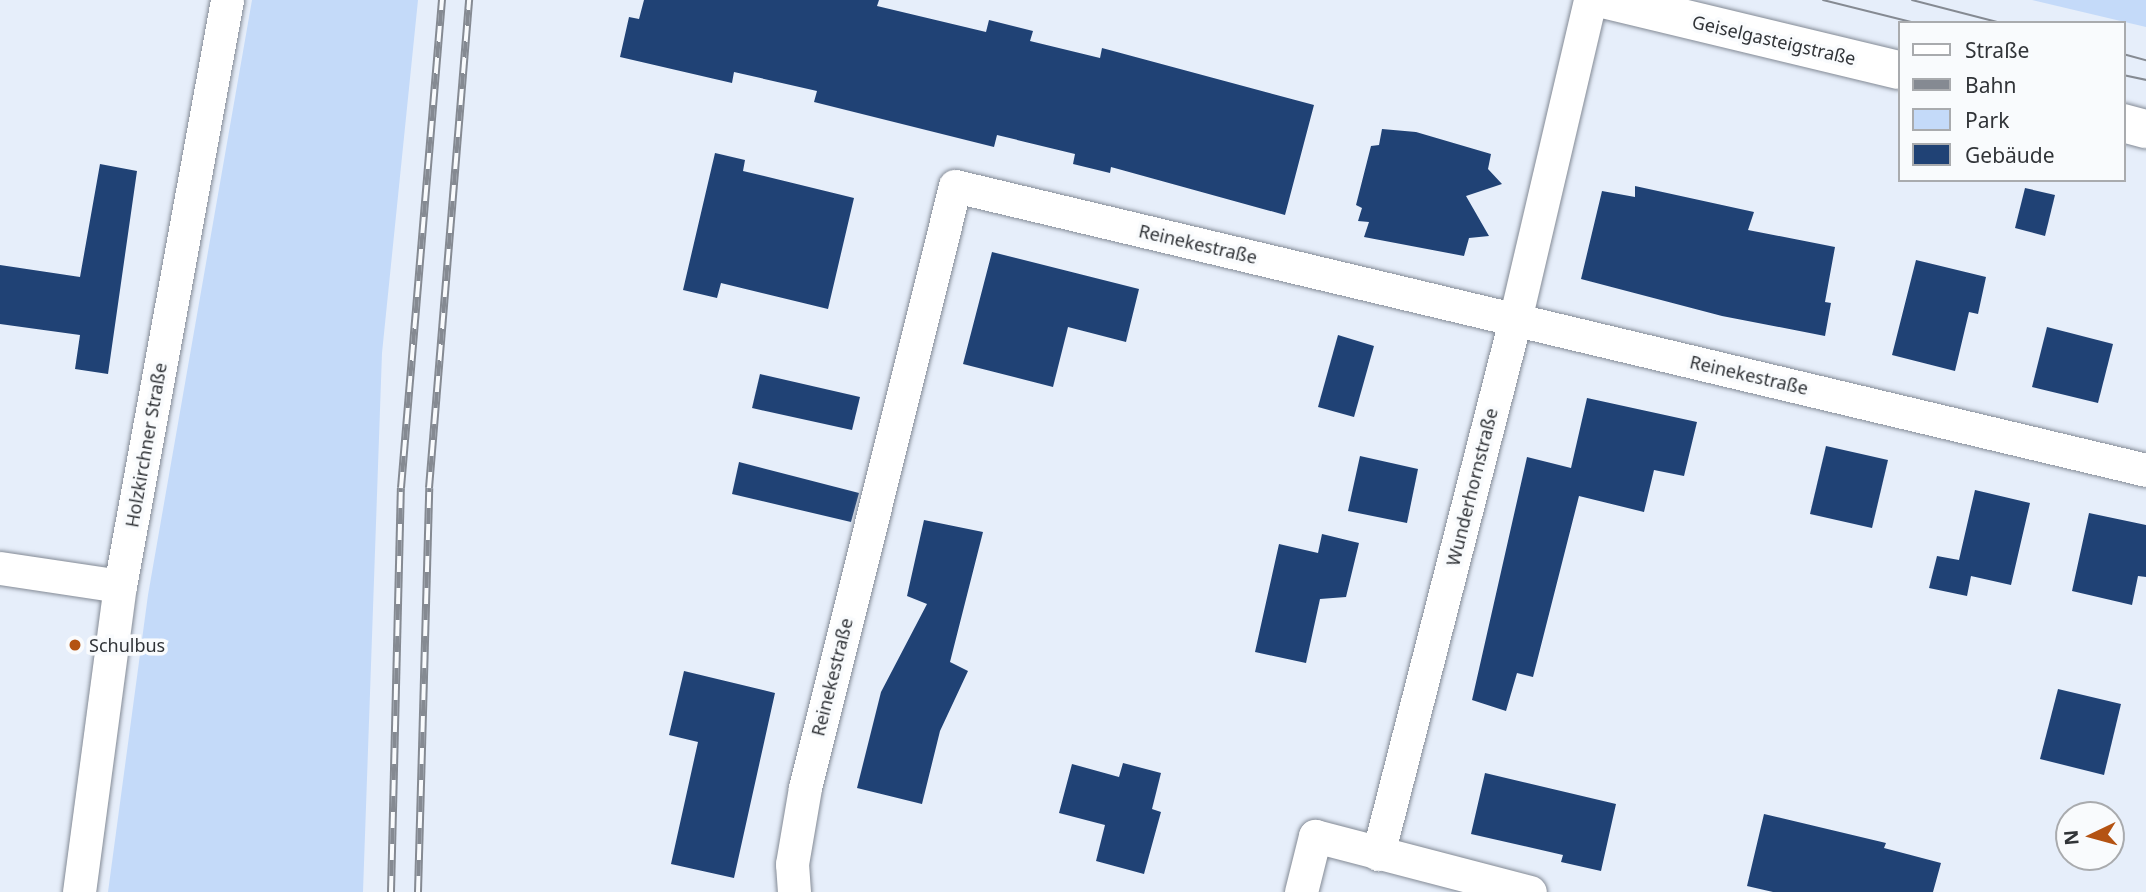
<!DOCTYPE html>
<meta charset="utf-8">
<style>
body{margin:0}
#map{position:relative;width:2146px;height:892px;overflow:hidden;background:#e6eefa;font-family:"Noto Sans",sans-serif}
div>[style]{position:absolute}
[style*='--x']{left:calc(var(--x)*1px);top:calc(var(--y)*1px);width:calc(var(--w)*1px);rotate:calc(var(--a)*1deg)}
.green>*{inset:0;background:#c4daf9}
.building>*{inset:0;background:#204275}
.roads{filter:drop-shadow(0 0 2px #838a95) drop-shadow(0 0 2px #838a95)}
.street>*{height:33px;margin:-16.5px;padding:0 16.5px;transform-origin:16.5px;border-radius:16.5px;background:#fff}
.secondary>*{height:38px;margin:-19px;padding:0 19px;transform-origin:19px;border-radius:19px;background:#fff}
.tram>*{height:2px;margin:-1px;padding:0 1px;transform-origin:1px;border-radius:1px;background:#858a92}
.rail>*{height:8px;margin-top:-4px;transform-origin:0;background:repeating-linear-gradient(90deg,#f9fbfd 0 16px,#858a92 0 32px);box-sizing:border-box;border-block:2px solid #858a92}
.dots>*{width:19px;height:19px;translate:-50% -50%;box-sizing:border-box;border:4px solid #f9fbfd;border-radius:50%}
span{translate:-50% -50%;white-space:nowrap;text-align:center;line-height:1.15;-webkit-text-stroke:7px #f9fbfd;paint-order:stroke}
.street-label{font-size:18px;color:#313438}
.poi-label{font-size:18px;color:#313438}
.left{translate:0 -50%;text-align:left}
.legend{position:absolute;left:1898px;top:21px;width:228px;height:161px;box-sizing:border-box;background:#f9fbfd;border:2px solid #a9abae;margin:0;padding:9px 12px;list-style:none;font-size:21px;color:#313438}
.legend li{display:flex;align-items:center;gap:14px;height:35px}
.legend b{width:35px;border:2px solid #a9abae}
.north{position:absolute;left:2055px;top:801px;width:70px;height:70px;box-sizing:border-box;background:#f9fbfd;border:2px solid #a9abae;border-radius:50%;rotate:265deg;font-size:19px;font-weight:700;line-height:28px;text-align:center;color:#313438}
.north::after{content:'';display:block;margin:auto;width:24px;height:32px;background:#b45313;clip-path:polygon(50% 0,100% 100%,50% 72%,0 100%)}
</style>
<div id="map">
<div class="green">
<div style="clip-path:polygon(252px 0,418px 0,382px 353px,363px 892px,108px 892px,148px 595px)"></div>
<div style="clip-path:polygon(2032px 0,2146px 0,2146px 27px)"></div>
</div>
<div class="building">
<div style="clip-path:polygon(644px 0,879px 0,877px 6px,986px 32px,989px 20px,1033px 31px,1030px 41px,1100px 58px,1102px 48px,1314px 105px,1285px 215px,1111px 167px,1110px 173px,1073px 164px,1075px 154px,997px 135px,994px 147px,814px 102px,817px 91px,734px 72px,732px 83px,620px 57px,629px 17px,639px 19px)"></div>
<div style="clip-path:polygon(1382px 129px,1416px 132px,1491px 154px,1488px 169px,1502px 184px,1466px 196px,1489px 236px,1469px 238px,1464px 256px,1364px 237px,1369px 222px,1358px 221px,1362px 208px,1356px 205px,1371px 146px,1379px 145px)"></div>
<div style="clip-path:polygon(715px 153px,745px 160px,743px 171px,854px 198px,828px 309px,721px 283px,717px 298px,683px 290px)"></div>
<div style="clip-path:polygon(100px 164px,137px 171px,108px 374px,75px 369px,80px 335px,0 324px,0 265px,80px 277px)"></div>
<div style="clip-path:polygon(1635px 186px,1754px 212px,1748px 230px,1835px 247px,1825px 302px,1831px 303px,1825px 336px,1722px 316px,1581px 279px,1602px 191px,1635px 197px)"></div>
<div style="clip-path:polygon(2025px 188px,2055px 195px,2045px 236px,2015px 228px)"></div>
<div style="clip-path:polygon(992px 252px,1139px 289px,1126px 342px,1068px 327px,1053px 387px,963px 364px)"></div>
<div style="clip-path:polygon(1916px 260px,1986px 277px,1978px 314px,1969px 312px,1955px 371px,1892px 355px)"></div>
<div style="clip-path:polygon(2047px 327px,2113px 344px,2098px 403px,2032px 387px)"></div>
<div style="clip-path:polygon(1338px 335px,1374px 346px,1354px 417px,1318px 407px)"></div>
<div style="clip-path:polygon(760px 374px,860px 397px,852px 430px,752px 408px)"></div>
<div style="clip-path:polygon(1587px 398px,1697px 422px,1684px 476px,1654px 470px,1644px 512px,1579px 496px,1533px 677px,1517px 673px,1506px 711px,1472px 700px,1527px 457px,1571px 468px)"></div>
<div style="clip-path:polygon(1826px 446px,1888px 460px,1872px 528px,1810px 514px)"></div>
<div style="clip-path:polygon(1360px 456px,1418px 469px,1407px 523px,1348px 511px)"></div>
<div style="clip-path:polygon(739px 462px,859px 493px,851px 522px,732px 494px)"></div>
<div style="clip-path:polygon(1975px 490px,2030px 503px,2011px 585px,1971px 576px,1967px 596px,1929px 588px,1937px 556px,1959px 560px)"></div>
<div style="clip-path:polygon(2089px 513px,2146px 525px,2146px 577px,2138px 576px,2132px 605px,2072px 591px)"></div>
<div style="clip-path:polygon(924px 520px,983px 532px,950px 662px,968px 671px,940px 731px,922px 804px,857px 788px,881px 692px,927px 604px,907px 596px)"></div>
<div style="clip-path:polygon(1322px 534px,1359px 543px,1346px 597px,1320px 599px,1306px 663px,1255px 652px,1279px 544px,1318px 553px)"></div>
<div style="clip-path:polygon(684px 671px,775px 693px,734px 878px,671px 864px,698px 742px,669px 735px)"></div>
<div style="clip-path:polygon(2058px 689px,2121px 704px,2104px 775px,2040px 759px)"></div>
<div style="clip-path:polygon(1123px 763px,1161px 773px,1152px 809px,1161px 812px,1144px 874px,1096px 861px,1105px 825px,1059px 813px,1072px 764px,1119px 777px)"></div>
<div style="clip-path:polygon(1485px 773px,1616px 804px,1601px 871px,1561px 862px,1563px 855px,1471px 834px)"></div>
<div style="clip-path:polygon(1764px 814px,1886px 843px,1884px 848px,1941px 863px,1933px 892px,1773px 892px,1747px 886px)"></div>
</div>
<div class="roads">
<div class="street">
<div style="--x:0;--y:568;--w:121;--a:8.5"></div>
<div style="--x:1378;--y:854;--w:551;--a:-75.61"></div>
<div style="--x:1515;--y:320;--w:329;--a:-76.8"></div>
<div style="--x:79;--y:892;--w:309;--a:-82.4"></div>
<div style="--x:120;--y:586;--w:596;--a:-79.65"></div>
<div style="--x:794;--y:892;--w:28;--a:-94"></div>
<div style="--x:792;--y:864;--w:77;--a:-80.3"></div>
<div style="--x:805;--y:788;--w:620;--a:-76.01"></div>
<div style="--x:955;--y:186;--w:1224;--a:13.41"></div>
<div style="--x:1301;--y:892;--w:58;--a:-76"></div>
<div style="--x:1315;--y:836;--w:222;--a:14.6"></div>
</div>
<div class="secondary">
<div style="--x:1607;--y:0;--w:300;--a:13.5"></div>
<div style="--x:2123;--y:123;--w:24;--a:15"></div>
</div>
</div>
<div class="tram">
<div style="--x:1823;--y:0;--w:95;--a:14"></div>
<div style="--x:1912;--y:0;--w:92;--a:14.5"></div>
<div style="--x:2123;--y:54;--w:24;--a:15"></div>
<div style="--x:2123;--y:75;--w:24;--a:12"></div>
</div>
<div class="rail">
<div style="--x:391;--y:892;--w:404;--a:-88.6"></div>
<div style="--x:401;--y:488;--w:490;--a:-85.2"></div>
<div style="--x:418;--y:892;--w:404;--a:-88.4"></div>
<div style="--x:429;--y:488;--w:490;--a:-85.3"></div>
</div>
<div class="dots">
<div style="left:75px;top:645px;background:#b45313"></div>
</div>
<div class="street-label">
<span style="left:1774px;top:40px;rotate:13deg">Geiselgasteigstraße</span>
<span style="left:1198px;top:244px;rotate:13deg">Reinekestraße</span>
<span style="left:1749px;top:375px;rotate:13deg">Reinekestraße</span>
<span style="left:146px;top:445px;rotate:-80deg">Holzkirchner Straße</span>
<span style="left:1472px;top:487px;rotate:-76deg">Wunderhornstraße</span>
<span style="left:832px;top:677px;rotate:-76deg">Reinekestraße</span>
</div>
<div class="poi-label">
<span class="left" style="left:89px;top:645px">Schulbus</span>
</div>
<ul class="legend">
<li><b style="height:9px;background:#fff"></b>Straße</li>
<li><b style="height:9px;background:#858a92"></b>Bahn</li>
<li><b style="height:19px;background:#c4daf9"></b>Park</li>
<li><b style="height:19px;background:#204275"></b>Gebäude</li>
</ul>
<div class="north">N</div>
</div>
